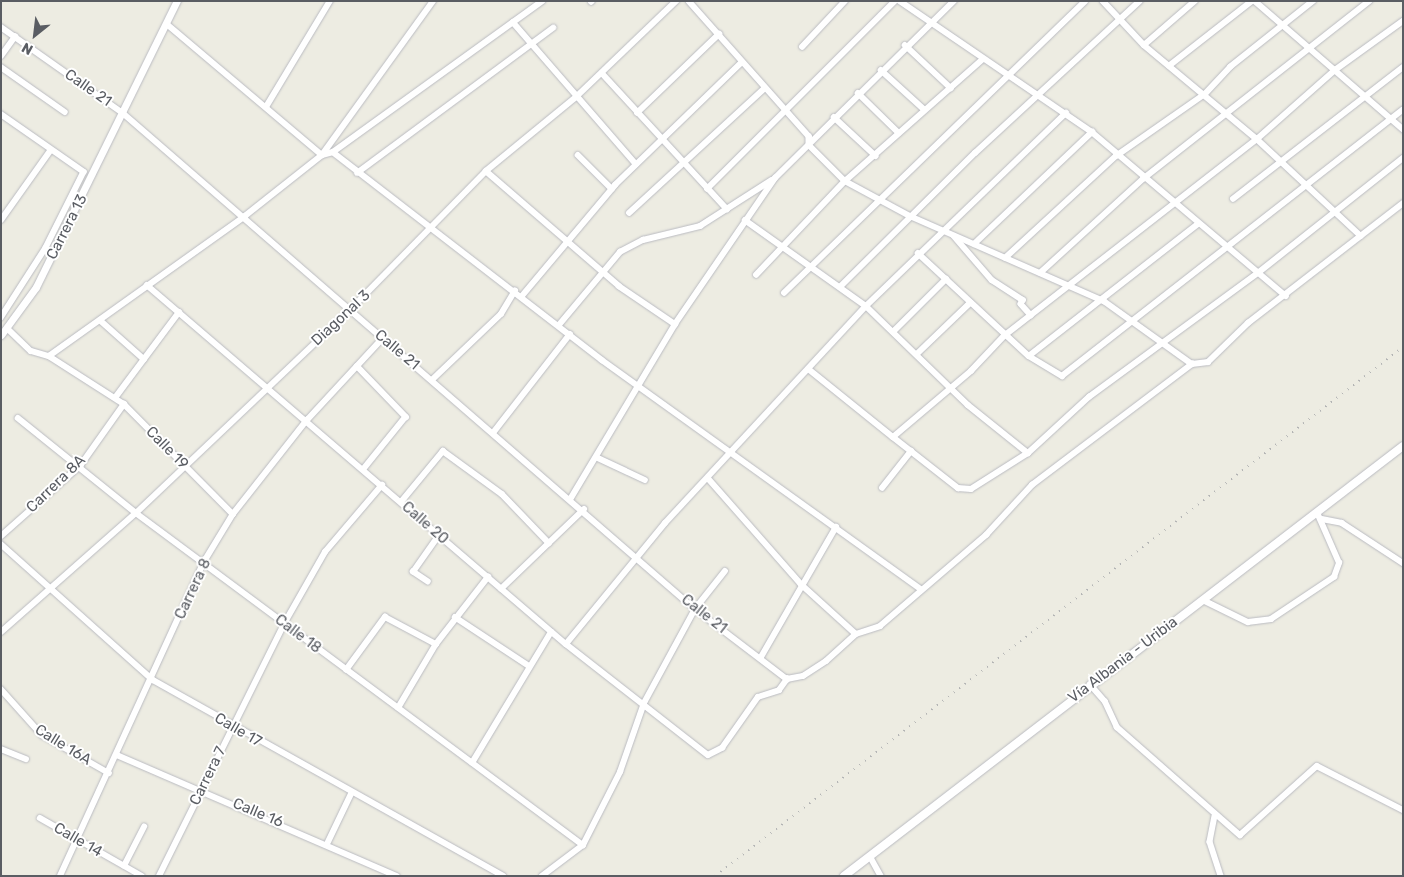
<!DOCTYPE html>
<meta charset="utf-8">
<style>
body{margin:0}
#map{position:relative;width:1404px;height:877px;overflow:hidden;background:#edece2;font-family:Rubik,sans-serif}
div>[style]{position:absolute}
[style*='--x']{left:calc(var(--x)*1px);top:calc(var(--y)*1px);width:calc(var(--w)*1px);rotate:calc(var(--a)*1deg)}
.roads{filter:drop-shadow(0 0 1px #babbc1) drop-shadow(0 0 1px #babbc1)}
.minor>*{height:5.5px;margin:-2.75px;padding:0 2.75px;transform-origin:2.75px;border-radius:2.75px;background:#fff}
.tertiary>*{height:7px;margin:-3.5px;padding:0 3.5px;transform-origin:3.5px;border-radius:3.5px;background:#fff}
.secondary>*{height:8px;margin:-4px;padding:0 4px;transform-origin:4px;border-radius:4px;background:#fff}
.rail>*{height:2px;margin-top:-1px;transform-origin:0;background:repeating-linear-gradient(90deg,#b3b4b4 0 1px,transparent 0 7px)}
span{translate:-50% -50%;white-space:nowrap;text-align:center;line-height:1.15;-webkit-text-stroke:4px #fff;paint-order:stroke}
.street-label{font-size:15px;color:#5a5d63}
.frame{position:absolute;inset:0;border:2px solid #5a5d63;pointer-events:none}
.north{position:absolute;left:10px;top:10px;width:50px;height:50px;-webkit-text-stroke:4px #fff;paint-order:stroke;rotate:209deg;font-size:14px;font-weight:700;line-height:20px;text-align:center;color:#5a5d63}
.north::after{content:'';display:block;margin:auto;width:18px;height:22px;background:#5a5d63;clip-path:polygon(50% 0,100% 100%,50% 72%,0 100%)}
</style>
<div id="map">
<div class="roads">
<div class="minor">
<div style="--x:689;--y:1;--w:181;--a:48.4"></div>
<div style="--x:809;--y:136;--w:9;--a:90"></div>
<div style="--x:809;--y:145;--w:51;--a:45"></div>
<div style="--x:845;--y:181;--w:74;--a:28.3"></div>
<div style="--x:910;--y:216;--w:212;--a:23.7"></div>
<div style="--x:1104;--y:301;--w:108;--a:35.6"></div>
<div style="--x:900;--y:1;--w:232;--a:34.3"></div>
<div style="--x:1092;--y:132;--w:254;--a:40.2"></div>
<div style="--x:1103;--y:1;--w:60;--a:47"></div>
<div style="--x:1144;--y:45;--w:147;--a:39.8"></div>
<div style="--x:1257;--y:139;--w:104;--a:-41.5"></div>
<div style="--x:1335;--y:70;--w:84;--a:-35.8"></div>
<div style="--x:1255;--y:1;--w:196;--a:40.9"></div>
<div style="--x:591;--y:2;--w:1;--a:-45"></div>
<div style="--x:513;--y:22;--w:188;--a:49.1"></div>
<div style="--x:167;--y:24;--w:203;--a:40.2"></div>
<div style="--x:322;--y:155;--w:11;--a:-15"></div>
<div style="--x:333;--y:152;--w:340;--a:37.7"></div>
<div style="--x:602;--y:360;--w:393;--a:35.7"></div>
<div style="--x:1;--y:27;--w:149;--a:35.2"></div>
<div style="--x:123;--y:113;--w:757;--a:40.93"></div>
<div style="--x:695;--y:609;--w:116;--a:37.3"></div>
<div style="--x:905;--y:45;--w:63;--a:43.1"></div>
<div style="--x:1144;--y:45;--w:67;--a:-40.8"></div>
<div style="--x:802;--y:47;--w:63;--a:-46.9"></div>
<div style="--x:1;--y:56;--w:24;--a:-54"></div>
<div style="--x:1169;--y:66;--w:105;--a:-38.1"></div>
<div style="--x:1;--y:67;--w:78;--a:35.1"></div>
<div style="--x:881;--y:70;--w:59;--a:42.3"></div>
<div style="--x:602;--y:73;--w:185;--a:47.4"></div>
<div style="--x:858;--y:93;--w:57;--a:44.3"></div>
<div style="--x:266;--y:107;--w:124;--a:-58.9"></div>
<div style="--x:637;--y:113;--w:114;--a:-43.9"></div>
<div style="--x:1;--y:114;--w:101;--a:34.9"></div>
<div style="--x:84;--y:172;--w:85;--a:116.6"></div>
<div style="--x:46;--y:248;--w:83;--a:122.7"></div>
<div style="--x:834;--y:117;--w:57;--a:42.9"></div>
<div style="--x:333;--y:152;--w:258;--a:-35.8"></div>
<div style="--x:578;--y:155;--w:48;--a:45"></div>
<div style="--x:486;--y:171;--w:176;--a:40.8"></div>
<div style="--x:619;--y:286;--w:68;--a:34.2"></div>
<div style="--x:357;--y:173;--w:244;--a:-36.5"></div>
<div style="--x:707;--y:189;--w:266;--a:-45"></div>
<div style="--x:1233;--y:199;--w:215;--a:-37.8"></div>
<div style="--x:629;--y:213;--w:183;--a:-42.6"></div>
<div style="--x:1;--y:220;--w:85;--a:-54.6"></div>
<div style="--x:745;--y:220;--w:148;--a:35.4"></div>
<div style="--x:866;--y:306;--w:142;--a:44.1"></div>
<div style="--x:968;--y:405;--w:77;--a:38.7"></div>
<div style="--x:954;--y:236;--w:58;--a:49.2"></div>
<div style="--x:992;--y:280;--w:37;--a:33"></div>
<div style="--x:1023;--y:300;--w:4;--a:117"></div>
<div style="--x:1021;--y:304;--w:15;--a:48"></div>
<div style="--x:974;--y:244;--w:163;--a:-43.5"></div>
<div style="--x:918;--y:253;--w:151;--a:42.9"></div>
<div style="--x:1029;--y:356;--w:214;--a:-38"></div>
<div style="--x:1005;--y:258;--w:151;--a:-42.6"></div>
<div style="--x:1116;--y:156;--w:108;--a:-34.9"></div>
<div style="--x:1205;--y:94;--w:37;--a:-47"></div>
<div style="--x:1230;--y:67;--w:106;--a:-38.5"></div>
<div style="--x:1040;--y:273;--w:139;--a:-42.4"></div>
<div style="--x:1143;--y:179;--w:288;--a:-38.2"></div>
<div style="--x:756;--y:275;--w:129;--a:-46.6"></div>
<div style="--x:845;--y:181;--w:184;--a:-41.5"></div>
<div style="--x:147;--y:285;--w:552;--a:40.59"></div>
<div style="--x:566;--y:644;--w:180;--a:38"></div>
<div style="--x:708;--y:755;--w:16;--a:-27"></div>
<div style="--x:722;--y:748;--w:62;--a:-54.8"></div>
<div style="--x:758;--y:697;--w:22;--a:-18"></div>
<div style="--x:779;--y:690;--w:14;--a:-54"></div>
<div style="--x:840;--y:287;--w:190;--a:-44.8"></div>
<div style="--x:975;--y:153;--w:224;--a:-42.7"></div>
<div style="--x:784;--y:293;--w:419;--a:-44.1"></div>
<div style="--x:522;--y:296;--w:145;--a:-50"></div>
<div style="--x:615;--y:185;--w:175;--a:-44.1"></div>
<div style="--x:100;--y:320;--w:59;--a:41.6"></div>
<div style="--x:559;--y:325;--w:95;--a:-50.1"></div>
<div style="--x:620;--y:252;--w:26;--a:-28"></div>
<div style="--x:643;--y:240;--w:59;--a:-13.8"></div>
<div style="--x:700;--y:226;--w:85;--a:-32.6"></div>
<div style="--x:7;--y:328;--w:33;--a:44"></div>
<div style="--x:31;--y:351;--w:19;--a:16"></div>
<div style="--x:49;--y:356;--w:89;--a:32.6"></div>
<div style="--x:124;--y:404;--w:155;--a:45.3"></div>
<div style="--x:893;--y:332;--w:75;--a:-45"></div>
<div style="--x:917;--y:354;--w:74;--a:-43.9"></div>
<div style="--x:49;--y:356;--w:241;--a:-35.5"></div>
<div style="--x:245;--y:216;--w:98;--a:-38.4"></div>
<div style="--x:322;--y:155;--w:190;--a:-54.2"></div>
<div style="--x:1029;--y:356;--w:39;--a:31"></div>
<div style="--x:1062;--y:376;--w:432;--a:-38"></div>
<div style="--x:357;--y:366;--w:71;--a:46.1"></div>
<div style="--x:406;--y:417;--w:67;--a:128.9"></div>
<div style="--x:811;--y:371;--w:105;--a:38.8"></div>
<div style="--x:893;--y:437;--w:102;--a:-40.2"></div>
<div style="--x:971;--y:371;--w:48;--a:-46.7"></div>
<div style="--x:1004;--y:336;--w:321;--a:-37.9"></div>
<div style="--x:1257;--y:139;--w:142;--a:43"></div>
<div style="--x:432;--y:380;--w:95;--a:-43.7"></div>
<div style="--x:501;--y:314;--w:27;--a:-59"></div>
<div style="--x:115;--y:398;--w:107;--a:-53.3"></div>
<div style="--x:18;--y:418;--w:151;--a:38.8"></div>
<div style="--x:136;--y:513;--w:557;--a:36.6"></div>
<div style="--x:493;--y:433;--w:125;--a:-52.1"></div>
<div style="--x:893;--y:437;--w:83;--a:38.1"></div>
<div style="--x:958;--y:488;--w:13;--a:4"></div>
<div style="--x:971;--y:489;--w:67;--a:-32.3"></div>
<div style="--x:1028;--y:453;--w:83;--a:-42.6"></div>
<div style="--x:1089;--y:397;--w:210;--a:-36.3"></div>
<div style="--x:1258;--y:273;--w:185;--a:-38.4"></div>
<div style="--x:596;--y:457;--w:54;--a:25.1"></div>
<div style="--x:708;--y:478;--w:141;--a:48.7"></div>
<div style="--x:801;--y:584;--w:74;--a:42.3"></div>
<div style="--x:882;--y:488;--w:47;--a:-51.9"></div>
<div style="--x:571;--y:498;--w:203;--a:-59.1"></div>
<div style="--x:675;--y:324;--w:177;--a:-55.6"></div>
<div style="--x:775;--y:178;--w:252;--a:-44.7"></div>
<div style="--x:401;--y:502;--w:66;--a:-50.5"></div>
<div style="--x:443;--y:451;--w:73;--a:36.1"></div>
<div style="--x:502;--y:494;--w:68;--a:46.2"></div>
<div style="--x:1322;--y:519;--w:20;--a:11"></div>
<div style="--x:1342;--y:523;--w:73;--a:33.3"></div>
<div style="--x:1;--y:536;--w:106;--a:-41.5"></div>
<div style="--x:80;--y:466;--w:76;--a:-54.6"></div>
<div style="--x:1;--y:544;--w:204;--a:41.8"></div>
<div style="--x:153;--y:680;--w:401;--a:29.2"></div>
<div style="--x:428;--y:582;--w:18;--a:-146"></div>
<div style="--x:413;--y:572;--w:45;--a:-54.9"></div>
<div style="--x:501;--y:589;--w:115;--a:-43.9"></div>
<div style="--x:1203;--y:600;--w:50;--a:26.1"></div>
<div style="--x:1248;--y:622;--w:23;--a:-7"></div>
<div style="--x:1271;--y:619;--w:76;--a:-33.7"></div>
<div style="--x:1334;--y:577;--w:15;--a:-70"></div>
<div style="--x:1339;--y:563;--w:55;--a:-113.7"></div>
<div style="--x:455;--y:617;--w:89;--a:33.5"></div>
<div style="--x:1;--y:632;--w:180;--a:-41.4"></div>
<div style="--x:136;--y:513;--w:295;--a:-43.5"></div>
<div style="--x:350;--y:310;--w:194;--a:-45.6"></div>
<div style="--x:486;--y:171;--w:117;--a:-39.4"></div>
<div style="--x:576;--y:97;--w:139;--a:-43.8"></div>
<div style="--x:566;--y:644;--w:156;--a:-50.7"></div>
<div style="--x:665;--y:523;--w:296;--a:-47.2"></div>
<div style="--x:866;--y:306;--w:278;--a:-44"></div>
<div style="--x:761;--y:657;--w:150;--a:-60"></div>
<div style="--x:346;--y:670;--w:66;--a:-53.7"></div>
<div style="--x:385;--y:617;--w:58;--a:27.9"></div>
<div style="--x:787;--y:679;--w:16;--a:-11"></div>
<div style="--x:803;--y:676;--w:27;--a:-33"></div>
<div style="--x:826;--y:661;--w:40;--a:-42"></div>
<div style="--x:856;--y:634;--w:25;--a:-18"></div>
<div style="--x:880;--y:626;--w:140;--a:-40.6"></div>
<div style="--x:986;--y:535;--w:68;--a:-47.4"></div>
<div style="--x:1032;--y:485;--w:201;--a:-37.1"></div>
<div style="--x:1192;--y:364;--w:16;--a:-7"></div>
<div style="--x:1208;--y:362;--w:56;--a:-44.3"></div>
<div style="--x:1248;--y:323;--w:196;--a:-37.7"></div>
<div style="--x:1090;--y:684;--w:23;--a:49"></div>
<div style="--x:1105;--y:701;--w:29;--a:65"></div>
<div style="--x:1117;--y:727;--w:164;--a:41.3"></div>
<div style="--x:1240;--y:835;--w:103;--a:-41.9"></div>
<div style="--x:1317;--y:766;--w:97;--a:27.1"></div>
<div style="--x:1;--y:689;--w:62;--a:48.3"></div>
<div style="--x:42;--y:735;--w:77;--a:29.6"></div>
<div style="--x:398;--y:708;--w:74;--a:-59.3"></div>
<div style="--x:436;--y:644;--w:85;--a:-52.2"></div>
<div style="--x:1;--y:749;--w:27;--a:22"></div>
<div style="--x:117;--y:755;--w:305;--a:23.4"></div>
<div style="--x:472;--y:763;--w:153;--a:-58.9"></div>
<div style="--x:1215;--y:816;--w:26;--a:101"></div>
<div style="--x:1210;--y:842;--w:36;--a:72"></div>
<div style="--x:40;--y:818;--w:117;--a:29.6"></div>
<div style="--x:328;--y:842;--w:53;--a:-64.4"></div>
<div style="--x:870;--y:856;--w:23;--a:61"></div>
<div style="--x:124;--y:866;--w:44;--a:-62.9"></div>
<div style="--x:60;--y:876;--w:348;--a:-65.4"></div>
<div style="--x:205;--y:560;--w:54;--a:-58.7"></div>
<div style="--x:233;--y:514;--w:120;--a:-51.8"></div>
<div style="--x:307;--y:420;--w:112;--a:-47.2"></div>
<div style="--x:159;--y:876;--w:281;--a:-63.6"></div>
<div style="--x:284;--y:624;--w:83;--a:-60.3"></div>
<div style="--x:325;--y:552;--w:88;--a:-49.6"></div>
<div style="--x:542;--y:876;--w:51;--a:-37.1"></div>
<div style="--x:583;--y:845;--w:82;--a:-63.1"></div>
<div style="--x:620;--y:772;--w:73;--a:-70.8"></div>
<div style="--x:644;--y:703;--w:107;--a:-61.5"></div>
<div style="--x:695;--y:609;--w:48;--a:-51.7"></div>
</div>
<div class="tertiary">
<div style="--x:1;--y:335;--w:59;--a:-53.9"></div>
<div style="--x:36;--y:287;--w:319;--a:-63.8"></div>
</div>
<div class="secondary">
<div style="--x:844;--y:876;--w:705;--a:-37.57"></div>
</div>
</div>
<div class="rail">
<div style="--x:715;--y:876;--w:868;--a:-37.56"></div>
</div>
<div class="street-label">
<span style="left:88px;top:88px;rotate:35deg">Calle 21</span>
<span style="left:67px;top:227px;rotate:-63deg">Carrera 13</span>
<span style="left:341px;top:318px;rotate:-43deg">Diagonal 3</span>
<span style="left:397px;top:350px;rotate:40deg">Calle 21</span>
<span style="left:167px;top:448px;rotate:45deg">Calle 19</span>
<span style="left:56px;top:484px;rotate:-44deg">Carrera 8A</span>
<span style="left:425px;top:523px;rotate:41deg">Calle 20</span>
<span style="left:193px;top:589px;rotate:-65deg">Carrera 8</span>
<span style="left:704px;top:614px;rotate:38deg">Calle 21</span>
<span style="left:298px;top:634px;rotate:37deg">Calle 18</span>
<span style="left:1123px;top:660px;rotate:-37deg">Vía Albania - Uribia</span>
<span style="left:238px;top:730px;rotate:30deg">Calle 17</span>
<span style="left:63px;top:745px;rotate:32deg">Calle 16A</span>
<span style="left:208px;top:776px;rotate:-64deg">Carrera 7</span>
<span style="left:258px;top:813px;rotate:23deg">Calle 16</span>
<span style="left:78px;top:840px;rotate:30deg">Calle 14</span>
</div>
<div class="frame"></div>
<div class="north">N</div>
</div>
